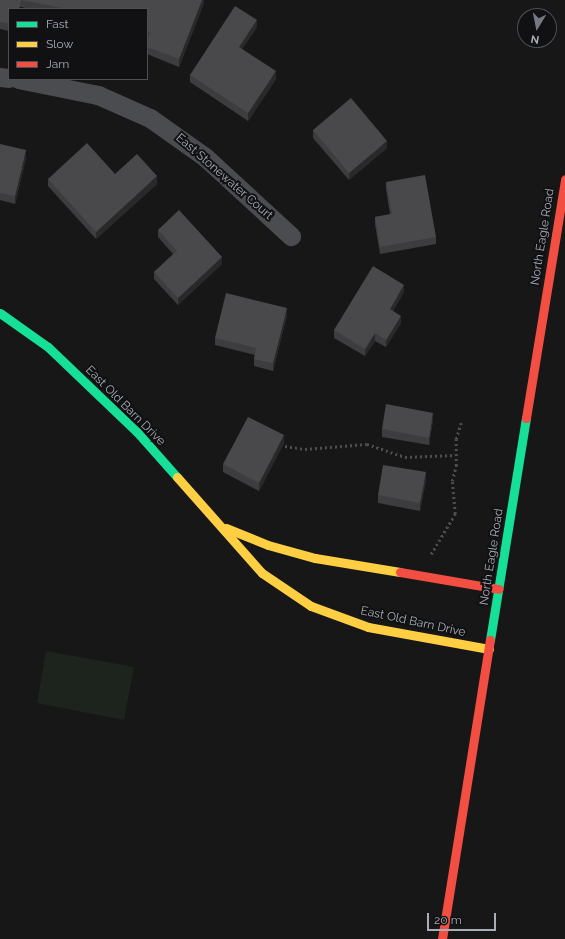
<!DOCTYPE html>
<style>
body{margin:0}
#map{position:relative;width:565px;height:939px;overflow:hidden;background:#171717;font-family:Raleway,sans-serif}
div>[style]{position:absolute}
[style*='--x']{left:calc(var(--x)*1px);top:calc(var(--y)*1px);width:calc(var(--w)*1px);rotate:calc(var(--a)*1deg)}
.green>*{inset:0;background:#1d241e}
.path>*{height:2.5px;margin-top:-1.25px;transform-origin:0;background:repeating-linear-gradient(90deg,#4d4e52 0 2px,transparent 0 5px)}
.street>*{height:19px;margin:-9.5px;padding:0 9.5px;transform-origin:9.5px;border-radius:9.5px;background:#4b4c50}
.fast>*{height:9px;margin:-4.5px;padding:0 4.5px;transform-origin:4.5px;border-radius:4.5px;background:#16e098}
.slow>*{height:9px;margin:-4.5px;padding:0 4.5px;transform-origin:4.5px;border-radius:4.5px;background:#ffcf43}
.jam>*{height:9px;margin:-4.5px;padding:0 4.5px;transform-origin:4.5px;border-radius:4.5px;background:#f24e42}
.wall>*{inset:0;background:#3d3d3f}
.shaded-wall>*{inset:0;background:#29292a}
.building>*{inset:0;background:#49494c}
span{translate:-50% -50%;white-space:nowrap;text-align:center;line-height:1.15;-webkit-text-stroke:4px #111113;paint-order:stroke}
.street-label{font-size:12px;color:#a8adb8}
.legend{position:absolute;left:8px;top:8px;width:140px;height:72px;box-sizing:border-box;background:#111113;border:1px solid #4d4f55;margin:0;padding:5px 7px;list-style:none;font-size:12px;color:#a8adb8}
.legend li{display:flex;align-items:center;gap:8px;height:20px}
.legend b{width:20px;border:1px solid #4d4f55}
.north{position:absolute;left:517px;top:8px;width:40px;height:40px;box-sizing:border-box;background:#111113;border:1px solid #4d4f55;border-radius:50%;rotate:190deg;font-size:11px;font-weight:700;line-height:16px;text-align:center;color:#a8adb8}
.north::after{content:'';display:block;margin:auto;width:14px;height:18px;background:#757880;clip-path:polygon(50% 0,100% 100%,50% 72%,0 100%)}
.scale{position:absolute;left:427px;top:913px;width:69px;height:18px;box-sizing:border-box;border:2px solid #a8adb8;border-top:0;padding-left:5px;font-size:12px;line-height:14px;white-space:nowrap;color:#a8adb8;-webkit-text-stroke:3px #111113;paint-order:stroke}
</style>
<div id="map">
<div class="green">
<div style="clip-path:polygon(46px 651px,134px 667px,124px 720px,37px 703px)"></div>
</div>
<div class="path">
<div style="--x:285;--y:446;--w:20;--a:9"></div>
<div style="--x:305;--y:449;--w:62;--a:-4.6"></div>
<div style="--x:367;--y:444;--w:40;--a:18.9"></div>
<div style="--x:405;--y:457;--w:50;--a:-2.3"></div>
<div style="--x:431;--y:554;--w:47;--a:-59"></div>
<div style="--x:455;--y:514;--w:33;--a:-95"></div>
<div style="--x:452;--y:481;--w:16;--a:-75"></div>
<div style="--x:456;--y:466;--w:27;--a:-90"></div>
<div style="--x:456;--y:439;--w:17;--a:-73"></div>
</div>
<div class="street">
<div style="--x:0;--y:77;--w:9;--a:6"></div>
<div style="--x:18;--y:79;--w:82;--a:11.3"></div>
<div style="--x:98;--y:95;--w:57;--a:23.9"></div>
<div style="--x:150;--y:118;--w:67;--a:35.3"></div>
<div style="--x:205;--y:157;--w:117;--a:42.6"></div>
</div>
<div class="fast">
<div style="--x:0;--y:313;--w:59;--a:35.3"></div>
<div style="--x:48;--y:347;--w:123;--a:43.7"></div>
<div style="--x:137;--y:432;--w:60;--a:48.4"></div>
<div style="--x:490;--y:640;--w:225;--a:-80.8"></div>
</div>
<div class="slow">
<div style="--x:177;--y:477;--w:128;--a:48.5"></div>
<div style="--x:262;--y:573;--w:59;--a:34"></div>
<div style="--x:311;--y:606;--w:61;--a:20.2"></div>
<div style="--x:368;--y:627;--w:123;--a:10.3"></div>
<div style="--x:226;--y:528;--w:45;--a:22"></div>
<div style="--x:268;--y:545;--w:49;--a:15.5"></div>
<div style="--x:315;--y:558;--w:86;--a:9.4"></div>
</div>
<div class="jam">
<div style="--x:526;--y:418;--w:242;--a:-80.7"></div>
<div style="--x:400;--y:572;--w:100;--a:9.7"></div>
<div style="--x:442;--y:939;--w:303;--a:-80.9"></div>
</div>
<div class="wall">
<div style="clip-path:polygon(0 0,204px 0,204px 3px,179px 67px,147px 54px,147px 41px,148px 40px,147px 40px,147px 9px,30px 9px,21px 7px,9px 9px,9px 31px,0 29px)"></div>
<div style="clip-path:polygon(257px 27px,242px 49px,276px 79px,248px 121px,190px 82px,190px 75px)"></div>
<div style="clip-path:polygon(313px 130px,387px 148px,349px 180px,313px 138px)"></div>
<div style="clip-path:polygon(0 144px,26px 158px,15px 204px,0 200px)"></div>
<div style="clip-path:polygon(48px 179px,157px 184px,96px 239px,48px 186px)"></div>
<div style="clip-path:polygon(386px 182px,436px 237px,436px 244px,380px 254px,375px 224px,375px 217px,390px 214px,386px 189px)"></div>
<div style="clip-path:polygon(158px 230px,222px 264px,178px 305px,154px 279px,154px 272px,173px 254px,158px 237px)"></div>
<div style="clip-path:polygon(404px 292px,393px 311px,401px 323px,386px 347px,375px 341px,365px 356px,334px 338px,334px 330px)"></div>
<div style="clip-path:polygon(287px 315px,273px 371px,254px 366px,254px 359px,255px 355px,215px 345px,215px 338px)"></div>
<div style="clip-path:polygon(433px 420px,429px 445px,382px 437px,382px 429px)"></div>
<div style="clip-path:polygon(284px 443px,259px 491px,223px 472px,223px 464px)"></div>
<div style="clip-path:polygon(426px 480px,420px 511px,378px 503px,378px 495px)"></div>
</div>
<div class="shaded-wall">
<div style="clip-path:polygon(202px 0,204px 0,204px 3px,179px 67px,179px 59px)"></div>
<div style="clip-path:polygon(257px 20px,257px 27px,239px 54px,239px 47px)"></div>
<div style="clip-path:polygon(276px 71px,276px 79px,248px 121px,248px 113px)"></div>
<div style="clip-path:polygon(387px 141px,387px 148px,349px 180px,349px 173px)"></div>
<div style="clip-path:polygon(26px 150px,26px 158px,15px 204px,15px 196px)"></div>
<div style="clip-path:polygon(157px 176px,157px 184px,96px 239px,96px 232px)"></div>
<div style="clip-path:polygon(222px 257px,222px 264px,178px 305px,178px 298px)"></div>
<div style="clip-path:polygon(404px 285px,404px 292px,390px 316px,390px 309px)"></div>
<div style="clip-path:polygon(287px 308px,287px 315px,273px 371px,273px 363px)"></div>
<div style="clip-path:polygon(401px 316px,401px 323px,386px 347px,386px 340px)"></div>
<div style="clip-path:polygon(375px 333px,375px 341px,365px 356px,365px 349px)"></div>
<div style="clip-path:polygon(433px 413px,433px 420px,429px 445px,429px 438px)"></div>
<div style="clip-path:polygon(284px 435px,284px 443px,259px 491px,259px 483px)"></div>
<div style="clip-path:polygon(426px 472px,426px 480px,420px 511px,420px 503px)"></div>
</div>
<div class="building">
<div style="clip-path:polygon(0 0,21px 0,19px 9px,9px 9px,9px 24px,0 22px)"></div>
<div style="clip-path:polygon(21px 0,202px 0,179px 59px,147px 47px,147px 41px,150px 33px,147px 32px,147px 9px,67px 9px)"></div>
<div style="clip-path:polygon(235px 6px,257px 20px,239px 47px,276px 71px,248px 113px,190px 75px)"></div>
<div style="clip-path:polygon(351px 98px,387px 141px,349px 173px,313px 130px)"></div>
<div style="clip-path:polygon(87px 143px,115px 174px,137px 154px,157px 176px,96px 232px,48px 179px)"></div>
<div style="clip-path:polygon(0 144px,26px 150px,15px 196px,0 193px)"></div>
<div style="clip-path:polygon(425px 175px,436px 237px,380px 247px,375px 217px,392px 214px,386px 182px)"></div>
<div style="clip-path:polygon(179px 210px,222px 257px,178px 298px,154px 272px,177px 251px,158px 230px)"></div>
<div style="clip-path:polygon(373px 266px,404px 285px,390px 309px,401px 316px,386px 340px,375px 333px,365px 349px,334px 330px)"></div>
<div style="clip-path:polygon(226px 293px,287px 308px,273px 363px,254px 359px,256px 348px,215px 338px)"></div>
<div style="clip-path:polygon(386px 404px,433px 413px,429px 438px,382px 429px)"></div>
<div style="clip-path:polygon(248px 417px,284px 435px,259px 483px,223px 464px)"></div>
<div style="clip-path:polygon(383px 465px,426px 472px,420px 503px,378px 495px)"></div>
</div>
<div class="street-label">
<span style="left:224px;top:177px;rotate:41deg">East Stonewater Court</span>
<span style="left:543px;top:237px;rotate:-81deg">North Eagle Road</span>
<span style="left:125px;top:406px;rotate:45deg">East Old Barn Drive</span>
<span style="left:492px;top:557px;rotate:-81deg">North Eagle Road</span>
<span style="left:413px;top:622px;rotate:12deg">East Old Barn Drive</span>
</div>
<ul class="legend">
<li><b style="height:5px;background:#16e098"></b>Fast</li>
<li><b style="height:5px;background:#ffcf43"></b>Slow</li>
<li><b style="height:5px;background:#f24e42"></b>Jam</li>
</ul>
<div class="north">N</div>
<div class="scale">20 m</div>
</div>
